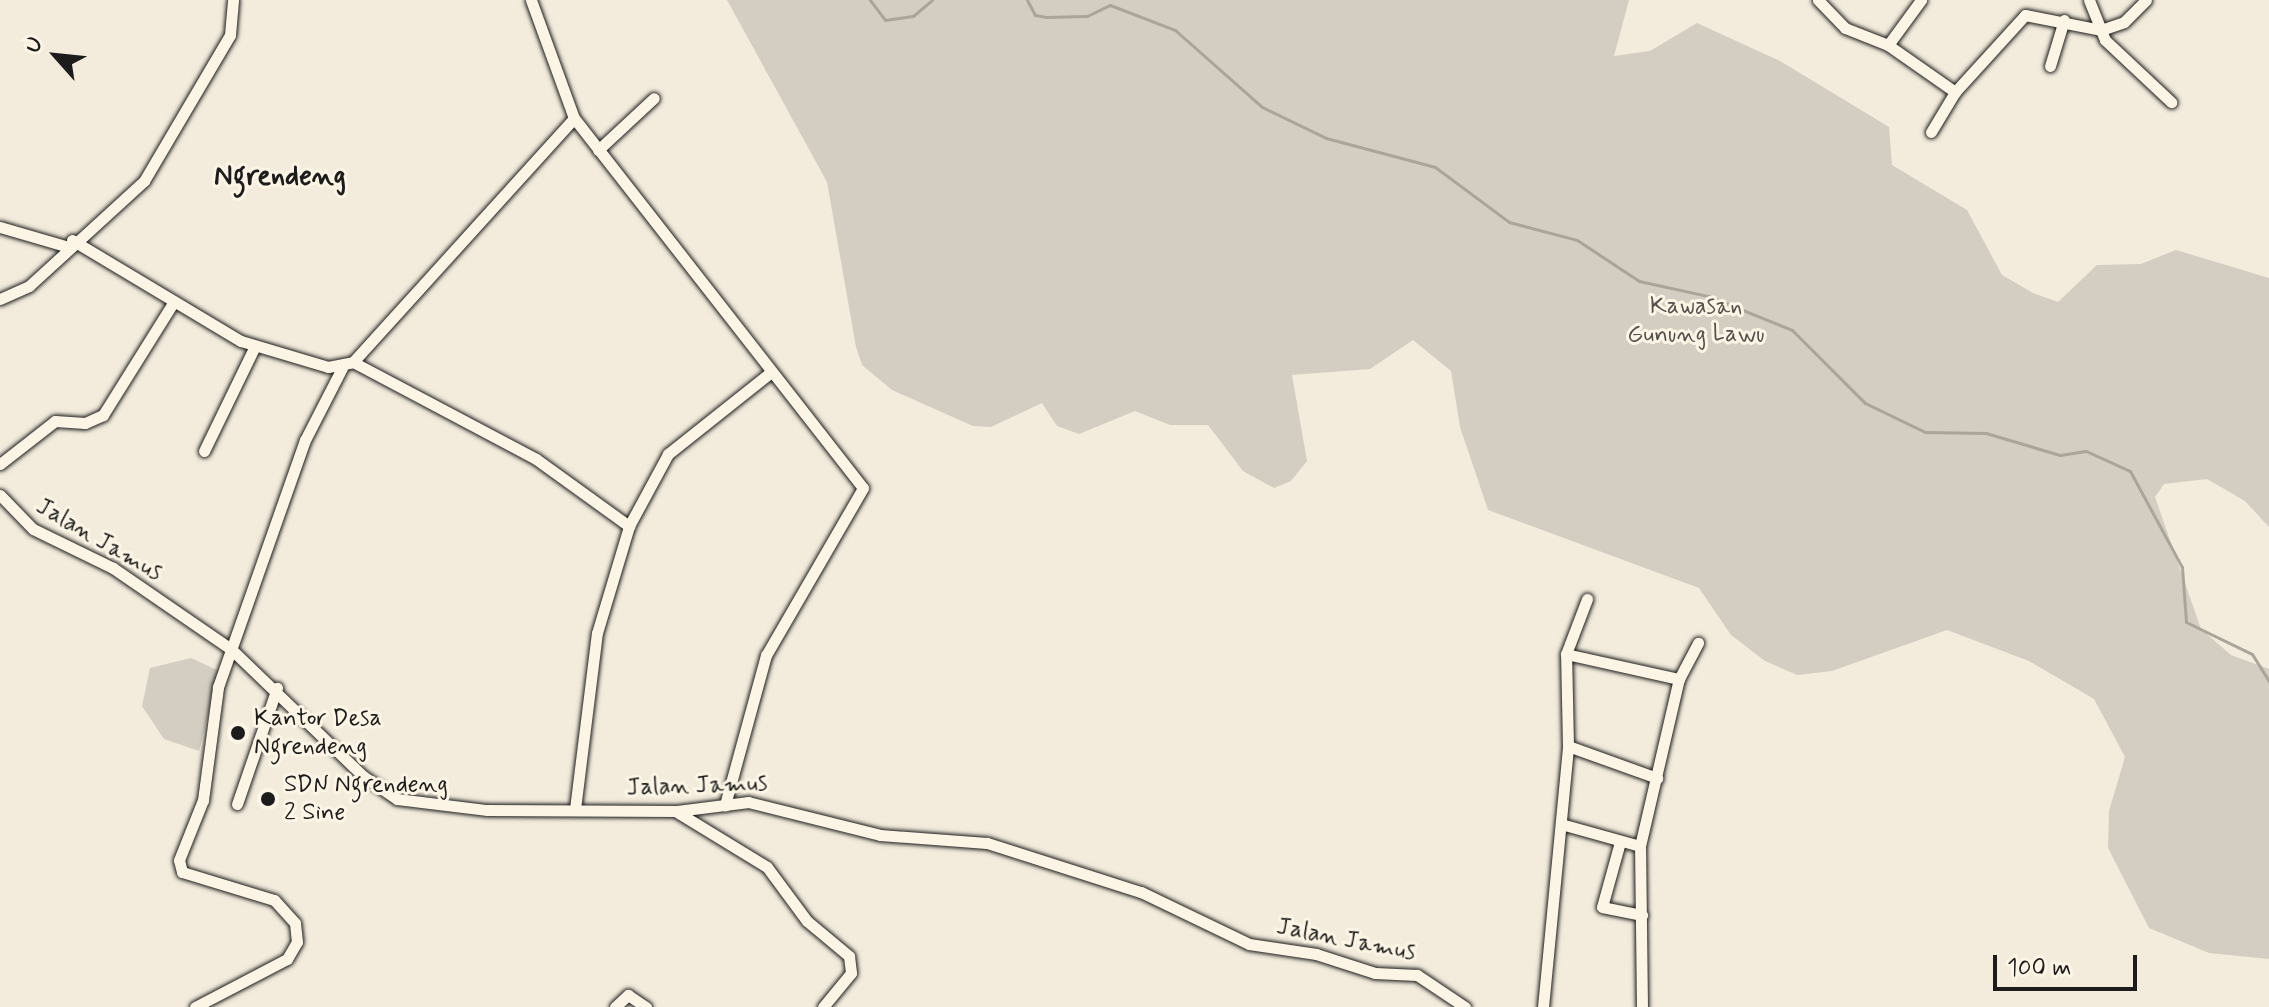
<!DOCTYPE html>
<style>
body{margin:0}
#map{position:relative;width:2269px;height:1007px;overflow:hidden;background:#f3ecdd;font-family:Mynerve,sans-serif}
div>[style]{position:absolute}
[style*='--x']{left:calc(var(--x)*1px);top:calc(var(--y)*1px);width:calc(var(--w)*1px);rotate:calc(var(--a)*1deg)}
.green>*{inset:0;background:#d3cec1}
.stream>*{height:3px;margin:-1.5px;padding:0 1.5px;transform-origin:1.5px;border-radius:1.5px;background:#aaa59b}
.roads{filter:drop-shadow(0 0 2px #1c1c1c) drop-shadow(0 0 2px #1c1c1c)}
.minor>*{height:11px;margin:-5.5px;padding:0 5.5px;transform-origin:5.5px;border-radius:5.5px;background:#fcf5e5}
.dots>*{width:22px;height:22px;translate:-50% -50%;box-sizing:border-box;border:4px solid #fcf5e5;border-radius:50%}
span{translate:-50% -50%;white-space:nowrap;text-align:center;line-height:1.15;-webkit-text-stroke:6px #fcf5e5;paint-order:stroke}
.park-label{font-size:24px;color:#53514e}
.street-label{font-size:24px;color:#1c1c1c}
.poi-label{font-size:24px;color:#1c1c1c}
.left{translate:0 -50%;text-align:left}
.quarter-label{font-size:28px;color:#1c1c1c;font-weight:700}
.north{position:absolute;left:16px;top:16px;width:80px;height:80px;-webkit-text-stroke:6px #fcf5e5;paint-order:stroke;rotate:297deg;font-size:22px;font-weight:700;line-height:32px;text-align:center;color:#1c1c1c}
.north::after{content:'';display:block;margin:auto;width:28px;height:36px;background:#1c1c1c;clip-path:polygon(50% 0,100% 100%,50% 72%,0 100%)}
.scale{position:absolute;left:1993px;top:955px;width:144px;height:36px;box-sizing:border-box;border:4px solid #1c1c1c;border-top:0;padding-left:10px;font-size:24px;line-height:28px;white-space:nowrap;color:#1c1c1c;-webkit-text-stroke:6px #fcf5e5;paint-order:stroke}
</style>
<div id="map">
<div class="green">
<div style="clip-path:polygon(727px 0,1629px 0,1614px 56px,1650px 51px,1697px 23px,1780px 61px,1889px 127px,1892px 165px,1967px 210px,2002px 275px,2033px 293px,2058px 302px,2097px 265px,2141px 264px,2176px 250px,2269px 278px,2269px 527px,2245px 501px,2207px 479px,2164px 484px,2155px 497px,2201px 629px,2231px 655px,2269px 669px,2269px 959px,2209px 953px,2149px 928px,2108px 848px,2109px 811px,2125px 757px,2094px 699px,2029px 661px,1947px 630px,1832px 671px,1797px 675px,1765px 661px,1731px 635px,1699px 588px,1488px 510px,1460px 427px,1451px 371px,1413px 340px,1370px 369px,1292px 375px,1307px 461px,1291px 481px,1274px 488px,1243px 471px,1208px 425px,1170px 425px,1135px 411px,1079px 434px,1057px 426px,1042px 403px,991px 427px,973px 426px,892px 390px,862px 365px,856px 347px,827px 182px)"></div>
<div style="clip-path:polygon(191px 658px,219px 671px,199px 751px,164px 739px,142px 706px,150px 668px)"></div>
</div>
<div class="stream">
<div style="--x:870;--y:0;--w:25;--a:53"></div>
<div style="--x:885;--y:20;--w:28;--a:-8"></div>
<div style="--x:913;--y:16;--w:25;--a:-40"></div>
<div style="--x:1027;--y:0;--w:17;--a:62"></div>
<div style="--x:1035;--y:15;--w:11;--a:10"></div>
<div style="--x:1046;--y:17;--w:41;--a:-1.4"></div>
<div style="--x:1087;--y:16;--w:25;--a:-26"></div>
<div style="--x:1110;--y:5;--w:70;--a:21"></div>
<div style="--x:1175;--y:30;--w:116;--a:41.5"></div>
<div style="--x:1262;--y:107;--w:71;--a:25.8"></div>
<div style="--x:1326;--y:138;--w:113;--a:14.9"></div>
<div style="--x:1435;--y:167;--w:92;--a:36.6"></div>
<div style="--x:1509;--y:222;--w:70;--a:14.8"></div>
<div style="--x:1577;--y:240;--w:74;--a:33.5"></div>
<div style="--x:1639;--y:281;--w:71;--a:12.3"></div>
<div style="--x:1708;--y:296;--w:91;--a:22"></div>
<div style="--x:1792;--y:330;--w:103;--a:45"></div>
<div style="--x:1865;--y:403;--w:67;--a:25.8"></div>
<div style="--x:1925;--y:432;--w:61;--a:0.9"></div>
<div style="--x:1986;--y:433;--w:77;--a:16.6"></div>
<div style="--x:2060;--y:455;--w:26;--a:-9"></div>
<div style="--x:2086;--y:451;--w:48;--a:24.4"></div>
<div style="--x:2130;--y:471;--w:109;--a:61.6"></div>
<div style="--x:2182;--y:567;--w:55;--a:85.8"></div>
<div style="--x:2186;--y:622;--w:73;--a:25.9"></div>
<div style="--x:2252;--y:654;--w:32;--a:58"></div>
</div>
<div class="roads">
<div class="minor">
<div style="--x:531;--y:0;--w:126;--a:70"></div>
<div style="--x:574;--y:118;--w:469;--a:52"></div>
<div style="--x:863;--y:488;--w:193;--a:120.1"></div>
<div style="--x:766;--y:655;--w:156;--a:105.3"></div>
<div style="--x:1818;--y:0;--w:39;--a:46"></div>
<div style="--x:1845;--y:28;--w:46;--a:21.6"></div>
<div style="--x:1888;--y:45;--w:82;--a:35"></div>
<div style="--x:1955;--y:92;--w:104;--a:-47.7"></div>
<div style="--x:2025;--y:15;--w:77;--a:11.2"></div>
<div style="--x:2101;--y:30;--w:24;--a:-19"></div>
<div style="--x:2124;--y:22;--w:31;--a:-45"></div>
<div style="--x:2089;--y:0;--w:43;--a:68.2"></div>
<div style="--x:2105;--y:40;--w:91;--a:43.2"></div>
<div style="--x:1888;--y:45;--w:56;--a:-53.7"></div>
<div style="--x:2050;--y:66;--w:48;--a:-73.1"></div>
<div style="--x:1931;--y:132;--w:47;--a:-59"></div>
<div style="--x:598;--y:150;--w:76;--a:-42.9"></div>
<div style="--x:0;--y:227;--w:68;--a:16.3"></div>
<div style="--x:72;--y:240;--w:197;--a:30.9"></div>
<div style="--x:241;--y:341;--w:91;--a:16.6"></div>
<div style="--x:328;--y:367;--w:25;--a:-11"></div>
<div style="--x:353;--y:362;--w:207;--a:27.9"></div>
<div style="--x:536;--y:459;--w:115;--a:35.8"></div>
<div style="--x:0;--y:299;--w:32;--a:-24"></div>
<div style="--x:29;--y:286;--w:156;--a:-42.4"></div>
<div style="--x:144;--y:181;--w:169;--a:-59.5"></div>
<div style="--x:230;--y:35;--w:35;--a:-85"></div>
<div style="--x:353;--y:362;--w:329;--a:-47.8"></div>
<div style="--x:204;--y:451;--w:117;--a:-64.1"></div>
<div style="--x:0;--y:464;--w:70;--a:-38"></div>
<div style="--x:55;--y:421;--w:30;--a:4"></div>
<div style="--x:85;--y:423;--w:20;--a:-24"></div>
<div style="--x:103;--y:415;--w:132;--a:-58"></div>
<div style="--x:0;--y:495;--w:47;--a:45.9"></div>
<div style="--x:33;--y:529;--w:89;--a:26"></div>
<div style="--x:113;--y:568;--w:143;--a:34.5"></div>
<div style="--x:231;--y:649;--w:183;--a:43.9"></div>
<div style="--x:363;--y:776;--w:41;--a:34.1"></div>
<div style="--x:397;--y:799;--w:91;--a:7"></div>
<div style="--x:487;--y:810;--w:190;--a:0.3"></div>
<div style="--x:677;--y:811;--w:72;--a:-7.2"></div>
<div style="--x:748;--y:802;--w:136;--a:14"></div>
<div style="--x:880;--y:835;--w:107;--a:4.3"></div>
<div style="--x:987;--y:843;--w:162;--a:17.7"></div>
<div style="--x:1141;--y:892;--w:120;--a:25.7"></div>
<div style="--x:1249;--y:944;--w:68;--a:8.5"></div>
<div style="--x:1316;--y:954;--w:62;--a:17.9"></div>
<div style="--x:1375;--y:973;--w:42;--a:2.7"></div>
<div style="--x:1417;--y:975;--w:58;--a:33.7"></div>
<div style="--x:1566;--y:654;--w:59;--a:-69.1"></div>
<div style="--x:1568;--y:746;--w:95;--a:19.8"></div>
<div style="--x:237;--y:804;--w:123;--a:-71"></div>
<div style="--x:575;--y:809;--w:177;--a:-82.9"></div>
<div style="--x:597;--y:633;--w:112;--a:-73.3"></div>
<div style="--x:629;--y:526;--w:82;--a:-61.6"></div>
<div style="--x:668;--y:454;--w:130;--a:-38.5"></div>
<div style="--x:677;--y:812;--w:105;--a:31.4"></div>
<div style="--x:767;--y:867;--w:67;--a:53.5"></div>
<div style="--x:807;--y:921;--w:55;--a:39.8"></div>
<div style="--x:849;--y:956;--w:17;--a:83"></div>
<div style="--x:851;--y:973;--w:44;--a:129.5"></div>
<div style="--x:1561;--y:824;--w:82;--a:15.6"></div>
<div style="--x:1620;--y:842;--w:67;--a:105.5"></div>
<div style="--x:1602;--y:907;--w:41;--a:11.3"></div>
<div style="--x:195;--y:1007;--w:104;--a:-27.6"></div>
<div style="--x:287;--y:959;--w:20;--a:-60"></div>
<div style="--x:297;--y:942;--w:19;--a:-96"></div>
<div style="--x:295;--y:923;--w:31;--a:-132"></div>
<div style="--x:274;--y:900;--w:96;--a:-163.1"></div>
<div style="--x:182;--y:872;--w:12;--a:-104"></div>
<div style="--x:179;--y:860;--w:65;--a:-68.2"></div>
<div style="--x:203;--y:800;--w:114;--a:-82.4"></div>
<div style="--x:218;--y:687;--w:262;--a:-70.6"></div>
<div style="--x:305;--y:440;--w:81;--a:-62.8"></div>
<div style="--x:615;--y:1007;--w:18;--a:-43"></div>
<div style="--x:628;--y:995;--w:22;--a:34"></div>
<div style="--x:1543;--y:1007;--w:262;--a:-84.5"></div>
<div style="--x:1568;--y:746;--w:92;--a:-91.2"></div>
<div style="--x:1566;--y:654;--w:116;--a:12.5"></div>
<div style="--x:1642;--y:1007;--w:161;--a:-90.7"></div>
<div style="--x:1640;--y:846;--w:171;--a:-76.9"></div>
<div style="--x:1679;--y:679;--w:41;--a:-62.2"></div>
</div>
</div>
<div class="dots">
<div style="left:238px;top:733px;background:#1c1c1c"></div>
<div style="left:268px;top:799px;background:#1c1c1c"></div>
</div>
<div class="park-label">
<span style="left:1696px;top:321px">Kawasan<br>Gunung Lawu</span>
</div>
<div class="street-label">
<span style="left:99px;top:540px;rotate:30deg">Jalan Jamus</span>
<span style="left:697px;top:786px;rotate:-2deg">Jalan Jamus</span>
<span style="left:1346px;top:940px;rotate:11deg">Jalan Jamus</span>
</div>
<div class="poi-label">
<span class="left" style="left:254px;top:733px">Kantor Desa<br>Ngrendeng</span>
<span class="left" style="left:284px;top:799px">SDN Ngrendeng<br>2 Sine</span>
</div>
<div class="quarter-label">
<span style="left:280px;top:177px">Ngrendeng</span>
</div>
<div class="north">U</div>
<div class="scale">100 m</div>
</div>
